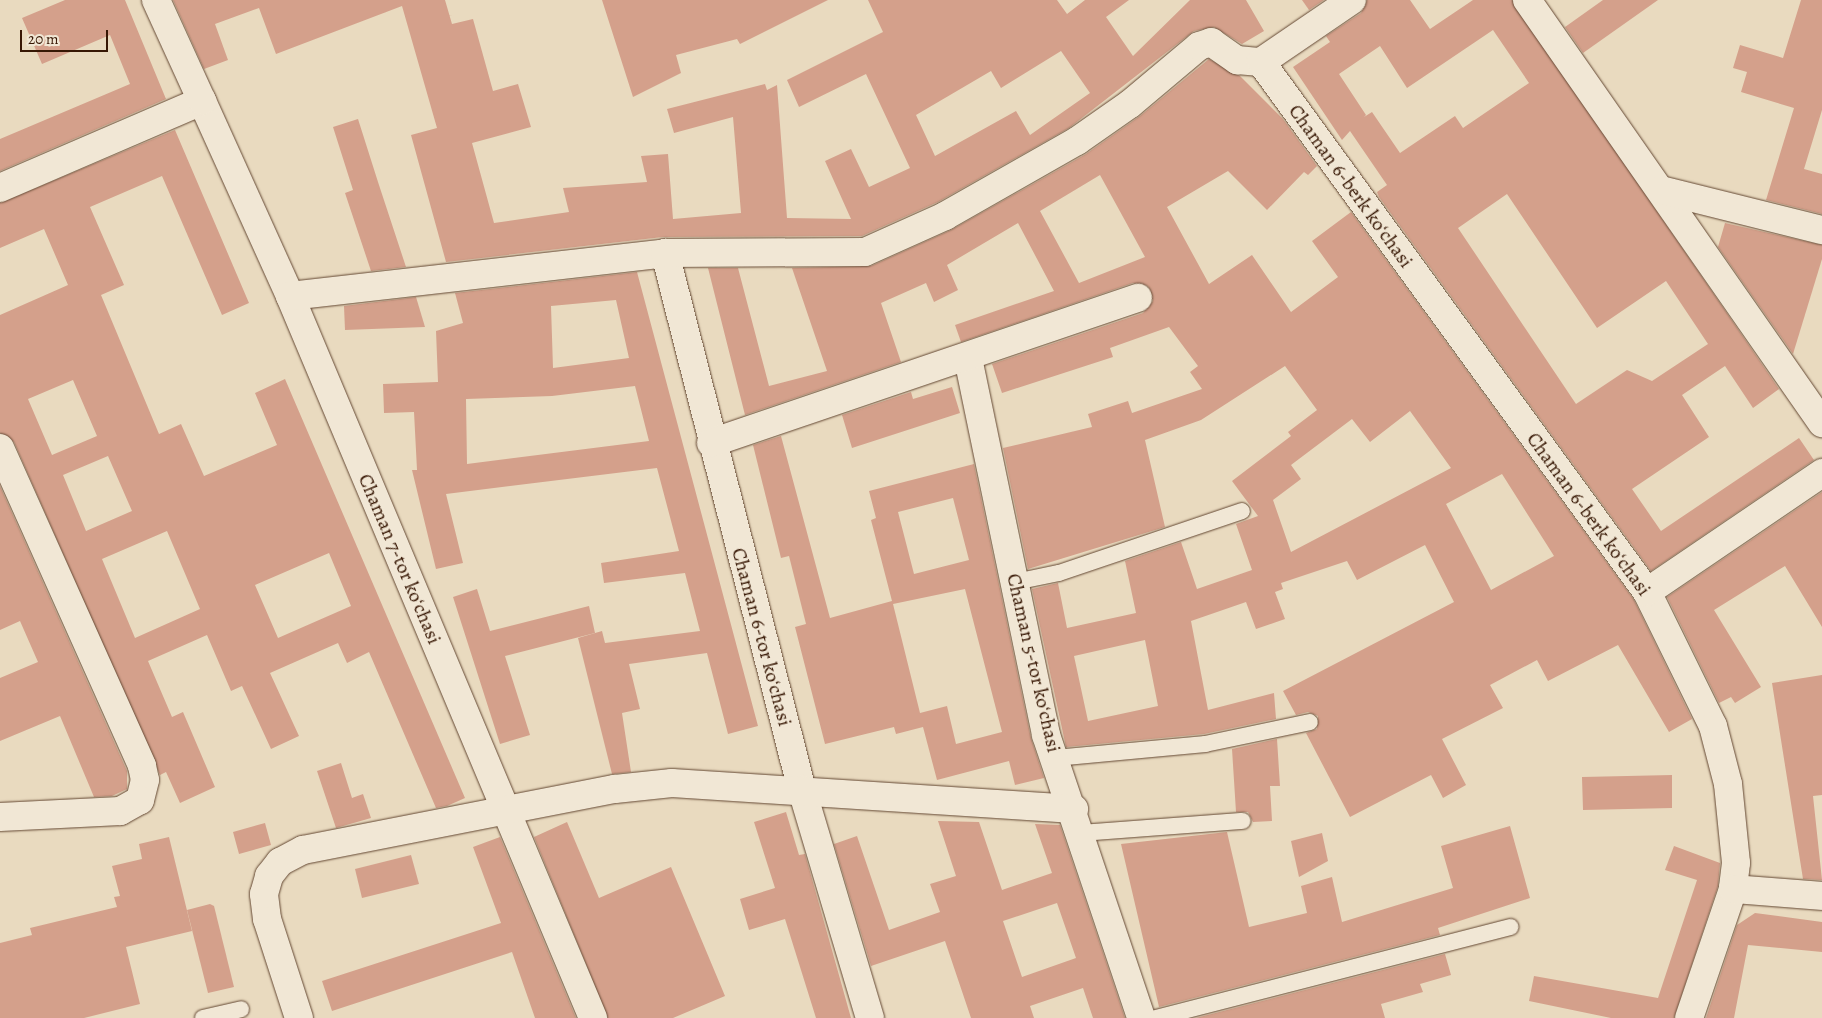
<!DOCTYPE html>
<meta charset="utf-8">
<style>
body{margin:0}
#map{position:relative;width:1822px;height:1018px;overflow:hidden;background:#e9dabf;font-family:Alegreya,serif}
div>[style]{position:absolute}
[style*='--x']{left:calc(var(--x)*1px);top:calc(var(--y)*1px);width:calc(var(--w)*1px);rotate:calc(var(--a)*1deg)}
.building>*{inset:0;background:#d4a08b}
.roads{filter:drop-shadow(0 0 1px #644833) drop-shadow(0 0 1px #644833)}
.service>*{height:16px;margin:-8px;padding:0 8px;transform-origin:8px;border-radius:8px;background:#f1e7d5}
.minor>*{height:28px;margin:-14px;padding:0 14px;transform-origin:14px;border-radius:14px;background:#f1e7d5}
span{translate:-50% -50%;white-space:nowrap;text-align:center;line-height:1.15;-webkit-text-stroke:4.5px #f1e7d5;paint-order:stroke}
.street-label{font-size:20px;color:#371704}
.scale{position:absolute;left:20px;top:30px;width:88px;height:22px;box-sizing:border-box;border:2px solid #371704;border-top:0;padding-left:6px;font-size:15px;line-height:18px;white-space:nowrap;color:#371704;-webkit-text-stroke:4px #f1e7d5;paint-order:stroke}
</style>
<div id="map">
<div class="building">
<div style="clip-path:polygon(65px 0,125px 0,166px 99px,0 171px,0 139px,130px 84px,110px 35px,42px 64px,22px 18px)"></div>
<div style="clip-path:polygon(evenodd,173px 0,445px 0,452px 24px,473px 19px,493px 91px,518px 84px,531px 127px,472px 143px,494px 223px,569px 212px,563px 188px,647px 182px,641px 156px,668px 154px,673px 219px,741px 213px,733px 117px,674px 133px,667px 109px,765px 84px,767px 90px,777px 85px,787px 218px,851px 219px,825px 161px,851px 149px,869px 187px,910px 168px,866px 74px,799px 107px,787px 80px,883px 32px,868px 0,1057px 0,1067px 14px,1085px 0,1129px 0,1106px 17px,1133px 56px,1190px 0,1246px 0,1264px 31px,1242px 44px,1214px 27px,1194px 31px,1069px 128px,938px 202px,862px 236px,663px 237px,446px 262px,411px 135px,437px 128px,402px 6px,276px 54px,259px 8px,215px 24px,228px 60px,204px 69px,173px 0,1061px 51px,1090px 93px,1030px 135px,1016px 111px,935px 156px,916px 115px,991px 71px,1001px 88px,1061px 51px)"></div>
<div style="clip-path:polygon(602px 0,828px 0,740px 44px,737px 39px,676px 55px,681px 73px,633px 97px)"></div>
<div style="clip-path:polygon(1302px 0,1324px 0,1309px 10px)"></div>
<div style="clip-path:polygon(evenodd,1367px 0,1410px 0,1430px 29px,1473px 0,1512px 0,1779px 389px,1753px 408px,1725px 366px,1682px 395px,1709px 437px,1632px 489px,1661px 531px,1799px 438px,1814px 460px,1651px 571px,1379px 197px,1377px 192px,1387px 185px,1350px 131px,1342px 140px,1293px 67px,1330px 42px,1326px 36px,1361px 13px,1367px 0,1493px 30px,1529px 83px,1463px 128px,1455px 116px,1400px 153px,1372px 112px,1364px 117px,1366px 115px,1339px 74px,1380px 46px,1407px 88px,1493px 30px,1367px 0,1507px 194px,1597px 328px,1666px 281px,1708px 344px,1652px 381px,1627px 370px,1576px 404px,1458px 228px,1507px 194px)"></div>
<div style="clip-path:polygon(1603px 0,1658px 0,1583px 53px,1565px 27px)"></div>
<div style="clip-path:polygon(1801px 0,1822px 0,1822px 110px,1804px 169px,1822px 174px,1822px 214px,1766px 200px,1794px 108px,1741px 92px,1747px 72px,1733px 68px,1740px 45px,1783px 58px)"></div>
<div style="clip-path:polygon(evenodd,1209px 59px,1240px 76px,1283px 119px,1317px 166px,1308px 175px,1304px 172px,1267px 210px,1228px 171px,1167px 207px,1209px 284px,1252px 255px,1291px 312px,1338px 277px,1312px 241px,1351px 212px,1634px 600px,1692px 719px,1669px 732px,1618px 645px,1548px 681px,1537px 660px,1490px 685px,1503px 708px,1442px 739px,1466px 785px,1443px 798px,1431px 775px,1350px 817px,1306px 733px,1317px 729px,1318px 716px,1308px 712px,1296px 715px,1283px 691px,1454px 602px,1425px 545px,1357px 580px,1347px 561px,1281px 583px,1283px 589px,1275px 592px,1285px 619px,1256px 629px,1246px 602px,1191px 621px,1208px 710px,1274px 693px,1276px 719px,1204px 734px,1066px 747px,1032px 589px,1058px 583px,1067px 628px,1136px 613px,1125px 561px,1181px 542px,1197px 589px,1252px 570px,1236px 524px,1258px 516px,1232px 481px,1291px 436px,1288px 432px,1317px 410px,1285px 366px,1201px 420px,1145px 440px,1165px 527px,1028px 569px,1003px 448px,1092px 427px,1088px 414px,1128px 401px,1132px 413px,1202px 389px,1190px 372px,1198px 366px,1169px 327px,1110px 348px,1113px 357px,1002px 393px,992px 364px,1143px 313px,1153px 301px,1148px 286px,1133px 283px,961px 342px,955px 325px,1054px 291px,1018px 223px,947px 265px,958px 290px,934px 302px,926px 283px,881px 303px,901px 362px,745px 415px,708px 268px,738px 268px,769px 386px,827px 371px,792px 268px,871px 266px,951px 230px,1086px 154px,1140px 116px,1209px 59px,1100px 175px,1145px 257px,1079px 283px,1040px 211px,1100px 175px,1209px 59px,1410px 411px,1451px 468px,1291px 552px,1273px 500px,1301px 479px,1291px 465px,1352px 419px,1370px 442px,1410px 411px,1209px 59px,1502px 474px,1554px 556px,1491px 590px,1446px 504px,1502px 474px,1209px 59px,1145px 640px,1158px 706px,1088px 721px,1074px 656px,1145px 640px)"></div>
<div style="clip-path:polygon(358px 119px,378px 182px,406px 267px,371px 271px,345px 193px,353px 190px,333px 127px)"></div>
<div style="clip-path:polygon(evenodd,175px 130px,249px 303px,222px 315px,162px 176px,90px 207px,124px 285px,101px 295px,159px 434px,181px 424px,204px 476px,277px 445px,255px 393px,285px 379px,465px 798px,447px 806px,436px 808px,369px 652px,347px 663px,338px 643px,270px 673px,299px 736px,271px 749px,242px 686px,231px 691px,207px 635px,148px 661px,172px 717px,183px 712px,215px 787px,180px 803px,166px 772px,160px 775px,14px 442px,0 433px,0 315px,68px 285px,44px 229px,0 248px,0 203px,175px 130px,73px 380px,97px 436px,52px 455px,28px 399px,73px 380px,175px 130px,108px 456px,132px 511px,86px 531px,63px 475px,108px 456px,175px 130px,167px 531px,200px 609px,135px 638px,102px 559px,167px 531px,175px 130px,329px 553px,351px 606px,278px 638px,255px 585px,329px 553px)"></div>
<div style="clip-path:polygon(1725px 223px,1822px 245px,1822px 259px,1793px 354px,1718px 247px)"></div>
<div style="clip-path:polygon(evenodd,637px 272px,758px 726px,728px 734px,707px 653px,629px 664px,640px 709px,622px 713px,631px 772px,612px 774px,578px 638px,602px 631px,605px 643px,700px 631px,685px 573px,604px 583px,601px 563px,679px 551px,657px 468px,446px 494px,463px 563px,436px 569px,412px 470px,417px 470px,414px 412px,384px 413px,383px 384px,438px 382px,436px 331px,463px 323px,455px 293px,637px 272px,616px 300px,629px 358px,553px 368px,551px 306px,616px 300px,637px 272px,635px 386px,649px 441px,467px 464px,466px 399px,552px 396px,635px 386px)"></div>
<div style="clip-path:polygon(416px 297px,425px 327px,345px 330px,344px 306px)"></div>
<div style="clip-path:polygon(952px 387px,960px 413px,852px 448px,842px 415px,911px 392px,913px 399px)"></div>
<div style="clip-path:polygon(evenodd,781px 436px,830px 618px,892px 601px,871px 520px,876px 518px,869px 491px,974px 464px,1031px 738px,1044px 778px,1015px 785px,1009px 761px,937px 780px,923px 727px,896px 734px,894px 727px,825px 744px,795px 627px,806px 624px,789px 556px,781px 558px,753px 445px,781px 436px,953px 498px,969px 560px,914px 574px,898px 512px,953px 498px,781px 436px,965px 589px,1002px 732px,956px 744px,947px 706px,920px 713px,893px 604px,965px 589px)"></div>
<div style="clip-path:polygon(0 486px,127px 771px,127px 789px,112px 796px,94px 797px,60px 716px,0 741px,0 678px,38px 662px,20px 621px,0 630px)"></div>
<div style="clip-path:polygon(1822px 492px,1822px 627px,1785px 566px,1714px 610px,1761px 687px,1735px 703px,1731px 697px,1719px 703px,1667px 597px)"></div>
<div style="clip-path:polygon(477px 589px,490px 631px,589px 606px,595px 633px,505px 656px,530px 735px,500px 744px,453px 597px)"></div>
<div style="clip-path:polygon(1822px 675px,1822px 795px,1813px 796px,1822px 880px,1803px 879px,1772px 683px)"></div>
<div style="clip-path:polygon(1277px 739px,1280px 786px,1270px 786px,1272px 821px,1253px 822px,1248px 812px,1236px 812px,1232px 749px)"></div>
<div style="clip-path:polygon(341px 763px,352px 798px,363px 794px,371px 818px,336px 828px,317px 771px)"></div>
<div style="clip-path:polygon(1672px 775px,1672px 808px,1583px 810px,1582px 777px)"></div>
<div style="clip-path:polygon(786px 812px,799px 855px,805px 854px,851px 1018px,816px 1018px,785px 919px,749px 930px,740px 899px,775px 888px,754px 822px)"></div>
<div style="clip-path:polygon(evenodd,938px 821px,979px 822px,1002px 890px,1052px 873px,1035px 824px,1060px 825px,1125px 1018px,1093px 1018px,1083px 988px,1030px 1006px,1034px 1018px,971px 1018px,945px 941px,871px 966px,834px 844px,857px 836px,889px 930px,940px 912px,930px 884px,956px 876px,938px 821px,1057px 903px,1076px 958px,1022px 977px,1003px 921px,1057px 903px)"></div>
<div style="clip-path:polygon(567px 822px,599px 898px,671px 867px,725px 996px,673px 1018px,608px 1018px,534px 837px)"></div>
<div style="clip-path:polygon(265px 823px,271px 845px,239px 854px,233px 832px)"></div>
<div style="clip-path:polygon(1510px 826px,1530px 898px,1438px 928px,1440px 935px,1159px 1007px,1121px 844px,1227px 832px,1249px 927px,1307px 913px,1301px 886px,1332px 877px,1342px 922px,1453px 888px,1441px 846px)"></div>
<div style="clip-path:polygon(1322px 833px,1328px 861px,1299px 877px,1291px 841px)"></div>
<div style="clip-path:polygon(169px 837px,192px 931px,126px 947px,140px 1004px,84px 1018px,0 1018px,0 943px,32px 935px,30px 928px,117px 907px,114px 897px,120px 896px,112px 866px,142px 859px,139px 844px)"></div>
<div style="clip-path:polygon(500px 837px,576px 1018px,535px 1018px,512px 952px,332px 1011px,322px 981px,501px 923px,473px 847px)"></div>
<div style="clip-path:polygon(1674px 846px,1720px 863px,1718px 886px,1674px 1018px,1611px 1018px,1529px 1001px,1534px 976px,1658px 998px,1697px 880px,1665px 870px)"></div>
<div style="clip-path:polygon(411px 855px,419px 884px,362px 898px,355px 869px)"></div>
<div style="clip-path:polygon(210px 904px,214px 906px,234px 987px,208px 993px,187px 910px)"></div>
<div style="clip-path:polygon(1755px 913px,1822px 922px,1822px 952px,1748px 945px,1734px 1018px,1706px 1018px,1737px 925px)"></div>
<div style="clip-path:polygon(1445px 954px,1451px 975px,1420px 984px,1423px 992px,1381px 1004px,1385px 1018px,1196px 1018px)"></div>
</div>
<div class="roads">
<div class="service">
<div style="--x:1015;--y:582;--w:45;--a:-11.6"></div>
<div style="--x:1059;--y:573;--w:193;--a:-18.7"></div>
<div style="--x:1055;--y:758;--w:151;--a:-5.3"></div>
<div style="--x:1205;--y:744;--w:107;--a:-11.8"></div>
<div style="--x:1082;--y:833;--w:161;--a:-4.3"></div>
<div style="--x:203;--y:1018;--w:39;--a:-13"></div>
<div style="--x:1156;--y:1018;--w:366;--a:-14.4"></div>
</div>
<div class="minor">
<div style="--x:1527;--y:0;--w:516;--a:55.11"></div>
<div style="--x:1261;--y:62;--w:110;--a:-34.3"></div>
<div style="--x:202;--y:101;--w:214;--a:65.7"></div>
<div style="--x:290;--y:296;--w:783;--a:67.23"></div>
<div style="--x:0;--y:188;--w:220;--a:-23.3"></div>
<div style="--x:202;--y:101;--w:111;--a:-114.5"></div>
<div style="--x:1661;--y:190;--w:166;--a:14"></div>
<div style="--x:665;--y:253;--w:554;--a:75.69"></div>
<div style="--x:802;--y:790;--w:238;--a:73.4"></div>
<div style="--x:290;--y:296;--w:377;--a:-6.5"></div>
<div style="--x:665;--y:253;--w:200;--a:-0.3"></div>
<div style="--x:865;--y:252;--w:88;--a:-24.2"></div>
<div style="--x:945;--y:216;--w:152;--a:-29.6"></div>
<div style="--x:1077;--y:141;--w:65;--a:-34.9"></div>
<div style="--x:1130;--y:104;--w:90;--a:-40"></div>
<div style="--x:1199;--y:46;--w:13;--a:-18"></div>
<div style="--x:1211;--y:42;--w:32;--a:35"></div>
<div style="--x:1237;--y:60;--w:24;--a:5"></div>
<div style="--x:1261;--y:62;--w:656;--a:53.93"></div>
<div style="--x:1647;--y:592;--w:149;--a:63.8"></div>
<div style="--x:1713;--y:726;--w:60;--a:75.5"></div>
<div style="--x:1728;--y:784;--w:79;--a:84.2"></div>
<div style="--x:1736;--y:863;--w:26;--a:97"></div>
<div style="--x:1733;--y:889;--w:136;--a:108.8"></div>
<div style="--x:968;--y:358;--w:385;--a:78.3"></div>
<div style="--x:1046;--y:735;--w:299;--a:71.4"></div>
<div style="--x:711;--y:443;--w:451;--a:-18.8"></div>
<div style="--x:0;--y:448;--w:348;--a:65.9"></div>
<div style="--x:142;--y:766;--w:14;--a:78"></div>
<div style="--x:145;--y:780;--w:21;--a:104"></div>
<div style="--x:140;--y:800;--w:23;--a:151"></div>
<div style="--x:120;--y:811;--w:120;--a:177.1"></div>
<div style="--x:1647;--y:592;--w:212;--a:-34.2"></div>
<div style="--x:1733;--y:889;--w:89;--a:4.5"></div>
<div style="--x:299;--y:1018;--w:104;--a:-107.9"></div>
<div style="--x:267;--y:919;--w:25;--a:-97"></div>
<div style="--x:264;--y:894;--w:19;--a:-74"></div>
<div style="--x:269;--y:876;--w:18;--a:-52"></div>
<div style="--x:280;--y:862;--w:26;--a:-28"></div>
<div style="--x:303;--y:850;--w:318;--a:-11.1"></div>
<div style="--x:615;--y:789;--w:57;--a:-6"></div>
<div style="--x:672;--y:783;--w:403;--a:3.7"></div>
</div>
</div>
<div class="street-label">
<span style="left:1351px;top:186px;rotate:54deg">Chaman 6-berk koʻchasi</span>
<span style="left:1589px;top:514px;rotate:54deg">Chaman 6-berk koʻchasi</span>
<span style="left:400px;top:559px;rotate:67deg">Chaman 7-tor koʻchasi</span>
<span style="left:762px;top:637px;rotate:75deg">Chaman 6-tor koʻchasi</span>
<span style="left:1034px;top:663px;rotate:77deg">Chaman 5-tor koʻchasi</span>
</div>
<div class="scale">20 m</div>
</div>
